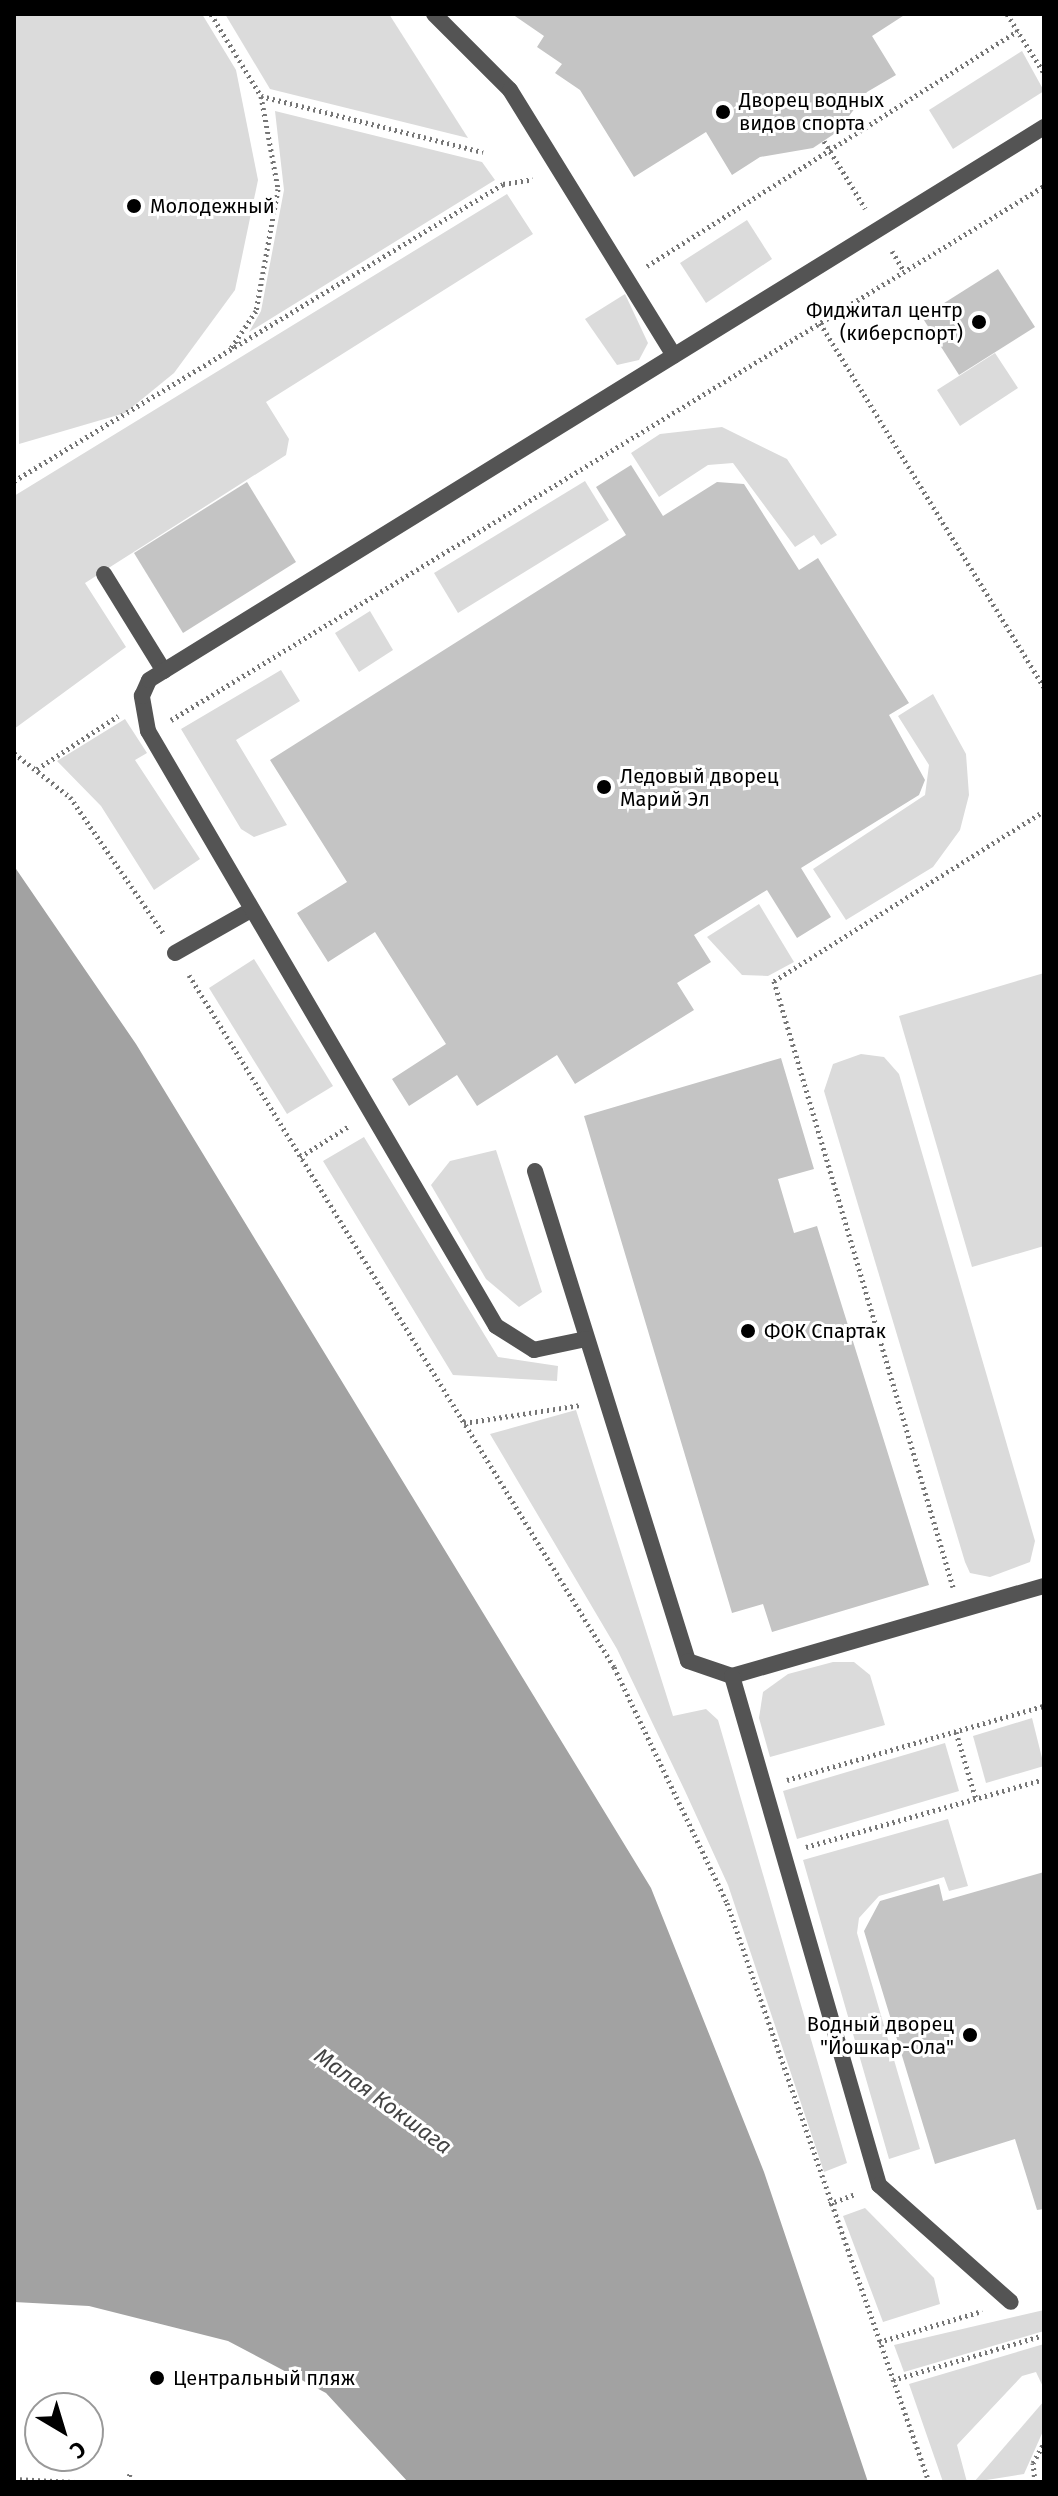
<!DOCTYPE html>
<meta charset="utf-8">
<style>
body{margin:0}
#map{position:relative;width:1058px;height:2496px;overflow:hidden;background:#fff;font-family:"Fira Sans",sans-serif}
div>[style]{position:absolute}
[style*='--x']{left:calc(var(--x)*1px);top:calc(var(--y)*1px);width:calc(var(--w)*1px);rotate:calc(var(--a)*1deg)}
.green>*{inset:0;background:#dbdbdb}
.water>*{inset:0;background:#a2a2a2}
.building>*{inset:0;background:#c4c4c4}
.path>*{height:5px;margin-top:-2.5px;transform-origin:0;background:repeating-linear-gradient(90deg,#767676 0 2px,transparent 0 6px)}
.lane>*{height:16px;margin:-8px;padding:0 8px;transform-origin:8px;border-radius:8px;background:#545454}
.dots>*{width:22px;height:22px;translate:-50% -50%;box-sizing:border-box;border:4px solid #fff;border-radius:50%}
span{translate:-50% -50%;white-space:nowrap;text-align:center;line-height:1.15;-webkit-text-stroke:6px #fff;paint-order:stroke}
.poi-label{font-size:20px;color:#000}
.left{translate:0 -50%;text-align:left}
.right{translate:-100% -50%;text-align:right}
.water-label{font-size:22px;color:#434343;font-style:italic}
.frame{position:absolute;inset:0;border:16px solid #000;pointer-events:none}
.north{position:absolute;left:24px;top:2392px;width:80px;height:80px;box-sizing:border-box;background:#fff;border:2px solid #999;border-radius:50%;rotate:142deg;font-size:22px;font-weight:700;line-height:32px;text-align:center;color:#000}
.north::after{content:'';display:block;margin:auto;width:28px;height:36px;background:#000;clip-path:polygon(50% 0,100% 100%,50% 72%,0 100%)}
</style>
<div id="map">
<div class="green">
<div style="clip-path:polygon(14px 14px,202px 14px,236px 70px,258px 180px,235px 290px,174px 373px,125px 413px,19px 444px)"></div>
<div style="clip-path:polygon(225px 14px,389px 14px,468px 138px,270px 89px)"></div>
<div style="clip-path:polygon(1022px 51px,1044px 91px,953px 149px,929px 110px)"></div>
<div style="clip-path:polygon(275px 111px,482px 162px,495px 180px,249px 332px,261px 311px,284px 190px)"></div>
<div style="clip-path:polygon(507px 194px,533px 234px,266px 402px,289px 439px,286px 455px,85px 583px,126px 647px,14px 729px,14px 496px)"></div>
<div style="clip-path:polygon(747px 220px,772px 259px,706px 303px,680px 263px)"></div>
<div style="clip-path:polygon(625px 294px,648px 343px,639px 360px,617px 365px,585px 319px)"></div>
<div style="clip-path:polygon(995px 353px,1018px 388px,960px 426px,937px 390px)"></div>
<div style="clip-path:polygon(722px 427px,787px 459px,837px 535px,821px 545px,814px 535px,795px 547px,733px 463px,708px 465px,659px 497px,631px 453px,660px 434px)"></div>
<div style="clip-path:polygon(585px 481px,609px 520px,458px 613px,434px 573px)"></div>
<div style="clip-path:polygon(370px 611px,393px 650px,359px 672px,335px 633px)"></div>
<div style="clip-path:polygon(281px 670px,300px 701px,236px 740px,287px 825px,254px 837px,241px 829px,181px 729px)"></div>
<div style="clip-path:polygon(933px 694px,966px 754px,969px 795px,960px 830px,933px 867px,846px 920px,813px 869px,925px 795px,929px 765px,898px 716px)"></div>
<div style="clip-path:polygon(125px 719px,147px 753px,135px 760px,200px 859px,154px 890px,101px 806px,57px 761px)"></div>
<div style="clip-path:polygon(759px 904px,794px 962px,768px 976px,742px 975px,707px 937px)"></div>
<div style="clip-path:polygon(254px 959px,333px 1086px,287px 1114px,209px 988px)"></div>
<div style="clip-path:polygon(1044px 973px,1044px 1246px,972px 1267px,899px 1016px)"></div>
<div style="clip-path:polygon(861px 1054px,884px 1057px,899px 1074px,1035px 1541px,1030px 1562px,990px 1577px,970px 1573px,965px 1562px,824px 1091px,833px 1064px)"></div>
<div style="clip-path:polygon(364px 1137px,498px 1357px,558px 1366px,557px 1381px,453px 1375px,323px 1161px)"></div>
<div style="clip-path:polygon(496px 1150px,542px 1292px,519px 1307px,486px 1279px,431px 1185px,450px 1161px)"></div>
<div style="clip-path:polygon(576px 1410px,673px 1716px,706px 1709px,718px 1720px,847px 2163px,824px 2172px,728px 1885px,685px 1791px,617px 1649px,490px 1434px)"></div>
<div style="clip-path:polygon(833px 1662px,854px 1662px,870px 1675px,885px 1725px,770px 1757px,759px 1718px,763px 1692px,788px 1674px)"></div>
<div style="clip-path:polygon(1032px 1718px,1044px 1766px,986px 1783px,973px 1736px)"></div>
<div style="clip-path:polygon(945px 1743px,959px 1791px,797px 1839px,783px 1791px)"></div>
<div style="clip-path:polygon(948px 1819px,968px 1886px,949px 1891px,944px 1877px,879px 1896px,859px 1918px,857px 1933px,920px 2149px,889px 2159px,803px 1860px)"></div>
<div style="clip-path:polygon(865px 2208px,934px 2278px,940px 2304px,883px 2322px,843px 2216px)"></div>
<div style="clip-path:polygon(1044px 2310px,1044px 2331px,904px 2372px,894px 2345px)"></div>
<div style="clip-path:polygon(1044px 2344px,1044px 2389px,1036px 2372px,1022px 2376px,957px 2445px,967px 2482px,943px 2482px,909px 2384px)"></div>
<div style="clip-path:polygon(1044px 2401px,1044px 2429px,1024px 2474px,974px 2482px)"></div>
</div>
<div class="water">
<div style="clip-path:polygon(14px 866px,136px 1044px,651px 1888px,764px 2172px,868px 2482px,408px 2482px,326px 2393px,228px 2341px,89px 2306px,14px 2302px)"></div>
</div>
<div class="building">
<div style="clip-path:polygon(512px 14px,906px 14px,872px 36px,896px 75px,867px 92px,837px 132px,813px 148px,760px 157px,732px 175px,706px 132px,634px 177px,580px 90px,555px 73px,562px 64px,537px 47px,544px 36px)"></div>
<div style="clip-path:polygon(998px 269px,1035px 327px,959px 375px,922px 317px)"></div>
<div style="clip-path:polygon(631px 465px,663px 516px,717px 482px,744px 484px,799px 570px,818px 558px,909px 703px,889px 715px,925px 780px,919px 795px,801px 868px,831px 917px,797px 938px,767px 890px,694px 935px,711px 962px,677px 983px,694px 1010px,575px 1084px,557px 1055px,477px 1106px,457px 1075px,409px 1106px,392px 1079px,446px 1044px,375px 932px,328px 962px,297px 913px,347px 882px,270px 760px,626px 535px,596px 487px)"></div>
<div style="clip-path:polygon(247px 482px,296px 562px,183px 633px,134px 553px)"></div>
<div style="clip-path:polygon(781px 1058px,814px 1169px,778px 1179px,794px 1233px,817px 1226px,929px 1585px,772px 1632px,763px 1604px,732px 1613px,584px 1116px)"></div>
<div style="clip-path:polygon(1044px 1872px,1044px 2209px,1037px 2210px,1015px 2139px,935px 2164px,864px 1931px,880px 1901px,939px 1884px,943px 1901px)"></div>
</div>
<div class="path">
<div style="--x:211;--y:14;--w:96;--a:58.6"></div>
<div style="--x:261;--y:96;--w:95;--a:79.6"></div>
<div style="--x:278;--y:189;--w:124;--a:100.2"></div>
<div style="--x:256;--y:311;--w:45;--a:124"></div>
<div style="--x:1007;--y:14;--w:70;--a:57.9"></div>
<div style="--x:261;--y:96;--w:229;--a:14.2"></div>
<div style="--x:824;--y:141;--w:79;--a:58.5"></div>
<div style="--x:892;--y:251;--w:23;--a:59"></div>
<div style="--x:647;--y:266;--w:439;--a:-32.4"></div>
<div style="--x:820;--y:323;--w:427;--a:58.4"></div>
<div style="--x:14;--y:481;--w:572;--a:-31.27"></div>
<div style="--x:503;--y:184;--w:30;--a:-9"></div>
<div style="--x:171;--y:720;--w:1023;--a:-31.45"></div>
<div style="--x:14;--y:753;--w:71;--a:38.2"></div>
<div style="--x:70;--y:797;--w:165;--a:55.6"></div>
<div style="--x:37;--y:769;--w:97;--a:-33.2"></div>
<div style="--x:189;--y:975;--w:812;--a:58.44"></div>
<div style="--x:614;--y:1667;--w:262;--a:64.4"></div>
<div style="--x:727;--y:1903;--w:613;--a:70.77"></div>
<div style="--x:300;--y:1157;--w:58;--a:-32.3"></div>
<div style="--x:464;--y:1423;--w:117;--a:-8.8"></div>
<div style="--x:953;--y:1587;--w:632;--a:-106.46"></div>
<div style="--x:774;--y:981;--w:319;--a:-32.2"></div>
<div style="--x:956;--y:1732;--w:70;--a:73.4"></div>
<div style="--x:787;--y:1780;--w:267;--a:-16.1"></div>
<div style="--x:806;--y:1847;--w:248;--a:-15.9"></div>
<div style="--x:829;--y:2204;--w:28;--a:-21"></div>
<div style="--x:879;--y:2342;--w:108;--a:-16.8"></div>
<div style="--x:893;--y:2380;--w:158;--a:-16.6"></div>
<div style="--x:14;--y:2479;--w:61;--a:2.8"></div>
<div style="--x:128;--y:2482;--w:9;--a:-77"></div>
<div style="--x:1035;--y:2482;--w:19;--a:-96"></div>
<div style="--x:1033;--y:2463;--w:23;--a:-61"></div>
</div>
<div class="lane">
<div style="--x:434;--y:14;--w:107;--a:45"></div>
<div style="--x:510;--y:90;--w:312;--a:58.3"></div>
<div style="--x:104;--y:574;--w:114;--a:58.3"></div>
<div style="--x:175;--y:953;--w:87;--a:-29.5"></div>
<div style="--x:535;--y:1171;--w:513;--a:72.66"></div>
<div style="--x:688;--y:1661;--w:46;--a:18.8"></div>
<div style="--x:732;--y:1676;--w:325;--a:-16.1"></div>
<div style="--x:586;--y:1339;--w:53;--a:168.1"></div>
<div style="--x:534;--y:1350;--w:45;--a:-147.7"></div>
<div style="--x:496;--y:1326;--w:689;--a:-120.32"></div>
<div style="--x:148;--y:731;--w:36;--a:-100"></div>
<div style="--x:142;--y:696;--w:17;--a:-66"></div>
<div style="--x:149;--y:680;--w:1052;--a:-31.71"></div>
<div style="--x:732;--y:1676;--w:530;--a:73.89"></div>
<div style="--x:879;--y:2185;--w:176;--a:41.6"></div>
</div>
<div class="dots">
<div style="left:723px;top:112px;background:#000"></div>
<div style="left:134px;top:206px;background:#000"></div>
<div style="left:979px;top:322px;background:#000"></div>
<div style="left:604px;top:787px;background:#000"></div>
<div style="left:748px;top:1331px;background:#000"></div>
<div style="left:970px;top:2035px;background:#000"></div>
<div style="left:157px;top:2378px;background:#000"></div>
</div>
<div class="poi-label">
<span class="left" style="left:739px;top:112px">Дворец водных<br>видов спорта</span>
<span class="left" style="left:150px;top:206px">Молодежный</span>
<span class="right" style="left:963px;top:322px">Фиджитал центр<br>(киберспорт)</span>
<span class="left" style="left:620px;top:788px">Ледовый дворец<br>Марий Эл</span>
<span class="left" style="left:764px;top:1331px">ФОК Спартак</span>
<span class="right" style="left:954px;top:2036px">Водный дворец<br>"Йошкар-Ола"</span>
<span class="left" style="left:173px;top:2378px">Центральный пляж</span>
</div>
<div class="water-label">
<span style="left:383px;top:2101px;rotate:36deg">Малая Кокшага</span>
</div>
<div class="frame"></div>
<div class="north">С</div>
</div>
